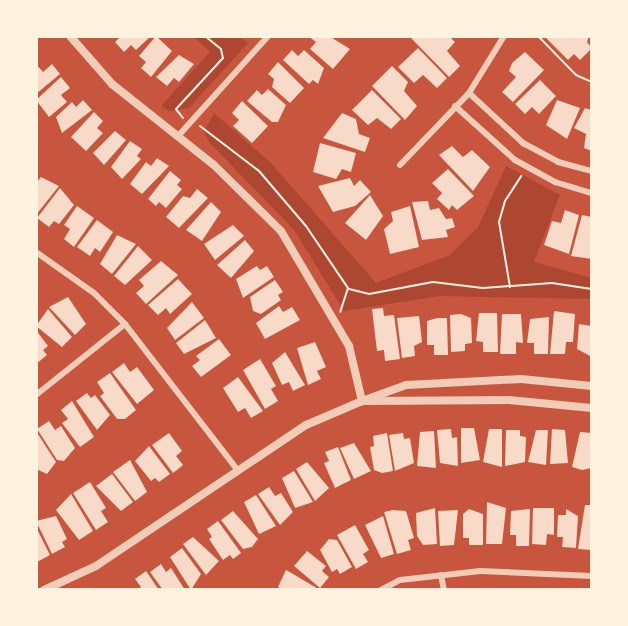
<!DOCTYPE html>
<style>
body{margin:0}
#map{position:relative;width:628px;height:626px;overflow:hidden;background:#c8553d;font-family:Commissioner,sans-serif}
div>[style]{position:absolute}
[style*='--x']{left:calc(var(--x)*1px);top:calc(var(--y)*1px);width:calc(var(--w)*1px);rotate:calc(var(--a)*1deg)}
.green>*{inset:0;background:#ae4732}
.building>*{inset:0;background:#f7dbc8}
.path>*{height:2px;margin:-1px;padding:0 1px;transform-origin:1px;border-radius:1px;background:#fff3e0}
.minor>*{height:6px;margin:-3px;padding:0 3px;transform-origin:3px;border-radius:3px;background:#f1ccb7}
.tertiary>*{height:8px;margin:-4px;padding:0 4px;transform-origin:4px;border-radius:4px;background:#f1ccb7}
span{translate:-50% -50%;white-space:nowrap;text-align:center;line-height:1.15;-webkit-text-stroke:7px #fff3e0;paint-order:stroke}
.frame{position:absolute;inset:0;border:38px solid #fff3e0;pointer-events:none}
</style>
<div id="map">
<div class="green">
<div style="clip-path:polygon(193px 36px,239px 36px,248px 43px,189px 108px,169px 111px,161px 106px,210px 52px)"></div>
<div style="clip-path:polygon(214px 113px,271px 163px,376px 283px,450px 255px,478px 227px,506px 166px,560px 195px,534px 262px,592px 278px,592px 299px,440px 296px,344px 311px,294px 230px,209px 142px,204px 132px)"></div>
</div>
<div class="building">
<div style="clip-path:polygon(121px 36px,151px 36px,136px 50px,131px 45px,124px 52px,115px 42px)"></div>
<div style="clip-path:polygon(156px 36px,172px 51px,151px 77px,141px 68px,146px 62px,139px 56px)"></div>
<div style="clip-path:polygon(308px 36px,329px 36px,350px 49px,333px 69px,310px 49px,316px 42px)"></div>
<div style="clip-path:polygon(449px 36px,455px 42px,447px 51px,460px 66px,449px 77px,411px 38px)"></div>
<div style="clip-path:polygon(544px 36px,589px 36px,587px 42px,592px 48px,580px 60px,574px 54px,568px 60px)"></div>
<div style="clip-path:polygon(418px 48px,447px 78px,437px 88px,423px 75px,414px 83px,398px 67px)"></div>
<div style="clip-path:polygon(292px 50px,298px 56px,304px 50px,324px 68px,318px 84px,313px 80px,309px 84px,283px 60px)"></div>
<div style="clip-path:polygon(525px 52px,544px 70px,513px 102px,502px 92px,516px 77px,509px 71px,512px 63px)"></div>
<div style="clip-path:polygon(179px 55px,194px 64px,179px 82px,174px 78px,167px 86px,156px 77px)"></div>
<div style="clip-path:polygon(278px 62px,304px 88px,290px 103px,272px 87px,274px 79px,268px 74px)"></div>
<div style="clip-path:polygon(36px 64px,43px 72px,52px 64px,60px 74px,36px 94px)"></div>
<div style="clip-path:polygon(392px 66px,408px 82px,404px 91px,417px 106px,405px 120px,372px 86px)"></div>
<div style="clip-path:polygon(61px 77px,70px 88px,61px 95px,67px 102px,49px 117px,36px 100px)"></div>
<div style="clip-path:polygon(540px 80px,556px 96px,539px 114px,532px 107px,525px 114px,515px 104px)"></div>
<div style="clip-path:polygon(268px 89px,286px 105px,278px 122px,272px 122px,247px 101px,257px 90px,262px 95px)"></div>
<div style="clip-path:polygon(372px 90px,401px 119px,391px 129px,377px 118px,368px 125px,352px 110px)"></div>
<div style="clip-path:polygon(83px 100px,92px 110px,62px 133px,56px 117px,72px 102px,76px 107px)"></div>
<div style="clip-path:polygon(557px 100px,580px 108px,567px 139px,546px 125px)"></div>
<div style="clip-path:polygon(242px 101px,268px 126px,252px 143px,233px 126px,239px 120px,232px 113px)"></div>
<div style="clip-path:polygon(585px 108px,592px 110px,592px 151px,584px 148px,586px 134px,574px 128px)"></div>
<div style="clip-path:polygon(94px 112px,103px 121px,97px 128px,103px 133px,86px 151px,71px 137px)"></div>
<div style="clip-path:polygon(342px 113px,356px 119px,359px 134px,370px 138px,365px 152px,323px 138px)"></div>
<div style="clip-path:polygon(115px 131px,126px 140px,104px 165px,93px 153px)"></div>
<div style="clip-path:polygon(130px 141px,142px 149px,137px 156px,141px 159px,122px 179px,111px 167px)"></div>
<div style="clip-path:polygon(320px 143px,356px 153px,351px 172px,342px 169px,336px 179px,313px 172px)"></div>
<div style="clip-path:polygon(452px 146px,463px 157px,472px 150px,490px 167px,473px 191px,439px 155px)"></div>
<div style="clip-path:polygon(157px 158px,169px 166px,142px 194px,130px 184px,146px 162px,151px 166px)"></div>
<div style="clip-path:polygon(448px 169px,474px 196px,457px 210px,452px 205px,449px 210px,437px 199px,442px 193px,432px 183px)"></div>
<div style="clip-path:polygon(170px 171px,181px 180px,177px 185px,182px 189px,166px 208px,159px 202px,156px 206px,148px 199px)"></div>
<div style="clip-path:polygon(41px 177px,59px 186px,36px 215px,36px 183px)"></div>
<div style="clip-path:polygon(350px 178px,354px 186px,360px 180px,371px 192px,355px 206px,333px 212px,318px 186px)"></div>
<div style="clip-path:polygon(60px 188px,74px 205px,59px 224px,54px 221px,49px 227px,37px 218px)"></div>
<div style="clip-path:polygon(197px 189px,208px 198px,179px 228px,166px 217px,183px 196px,190px 198px)"></div>
<div style="clip-path:polygon(370px 195px,383px 216px,366px 240px,345px 223px)"></div>
<div style="clip-path:polygon(428px 201px,430px 210px,439px 208px,446px 219px,452px 218px,455px 227px,446px 230px,448px 237px,422px 240px,412px 202px)"></div>
<div style="clip-path:polygon(211px 202px,221px 212px,202px 241px,186px 230px)"></div>
<div style="clip-path:polygon(77px 206px,94px 218px,74px 247px,64px 239px,70px 229px,64px 225px)"></div>
<div style="clip-path:polygon(410px 206px,419px 247px,390px 254px,384px 229px,393px 221px,391px 212px)"></div>
<div style="clip-path:polygon(565px 210px,579px 215px,569px 254px,544px 245px,552px 221px,561px 223px)"></div>
<div style="clip-path:polygon(582px 215px,592px 217px,592px 259px,571px 256px)"></div>
<div style="clip-path:polygon(97px 220px,113px 232px,100px 252px,95px 248px,90px 256px,77px 247px)"></div>
<div style="clip-path:polygon(233px 225px,244px 236px,215px 260px,204px 244px)"></div>
<div style="clip-path:polygon(117px 235px,136px 244px,112px 274px,100px 264px)"></div>
<div style="clip-path:polygon(245px 240px,254px 251px,231px 278px,217px 265px)"></div>
<div style="clip-path:polygon(138px 246px,152px 260px,125px 285px,114px 276px)"></div>
<div style="clip-path:polygon(161px 261px,178px 275px,146px 304px,136px 293px,144px 286px,139px 280px)"></div>
<div style="clip-path:polygon(257px 266px,260px 270px,267px 266px,274px 277px,243px 298px,236px 279px)"></div>
<div style="clip-path:polygon(178px 279px,192px 294px,170px 314px,166px 308px,158px 315px,148px 305px)"></div>
<div style="clip-path:polygon(275px 280px,283px 292px,278px 295px,281px 300px,261px 314px,253px 311px,250px 297px)"></div>
<div style="clip-path:polygon(68px 297px,86px 324px,75px 335px,49px 307px)"></div>
<div style="clip-path:polygon(192px 302px,204px 318px,175px 340px,167px 328px)"></div>
<div style="clip-path:polygon(279px 306px,283px 312px,292px 307px,300px 320px,265px 339px,256px 323px)"></div>
<div style="clip-path:polygon(383px 308px,384px 316px,394px 315px,400px 359px,385px 361px,384px 350px,377px 351px,372px 309px)"></div>
<div style="clip-path:polygon(48px 309px,72px 337px,62px 347px,36px 326px)"></div>
<div style="clip-path:polygon(554px 311px,575px 314px,573px 342px,566px 342px,565px 354px,550px 354px)"></div>
<div style="clip-path:polygon(479px 313px,497px 313px,498px 352px,483px 352px,483px 342px,476px 341px)"></div>
<div style="clip-path:polygon(461px 314px,471px 318px,472px 343px,465px 344px,465px 351px,451px 352px,450px 315px)"></div>
<div style="clip-path:polygon(502px 314px,521px 314px,523px 343px,516px 342px,516px 354px,500px 354px)"></div>
<div style="clip-path:polygon(419px 316px,422px 342px,414px 346px,415px 356px,402px 358px,397px 318px)"></div>
<div style="clip-path:polygon(549px 317px,548px 354px,534px 354px,534px 343px,527px 343px,530px 319px)"></div>
<div style="clip-path:polygon(437px 318px,447px 318px,448px 355px,434px 355px,434px 345px,427px 345px,427px 321px)"></div>
<div style="clip-path:polygon(205px 320px,216px 338px,184px 354px,176px 343px)"></div>
<div style="clip-path:polygon(579px 324px,592px 326px,592px 357px,577px 349px)"></div>
<div style="clip-path:polygon(36px 330px,48px 346px,43px 350px,47px 355px,36px 364px)"></div>
<div style="clip-path:polygon(219px 339px,231px 355px,201px 377px,192px 366px,200px 360px,196px 356px)"></div>
<div style="clip-path:polygon(315px 342px,326px 367px,317px 371px,321px 379px,308px 385px,297px 348px)"></div>
<div style="clip-path:polygon(285px 352px,305px 385px,293px 391px,289px 382px,282px 385px,272px 363px)"></div>
<div style="clip-path:polygon(260px 359px,276px 386px,271px 389px,278px 401px,265px 409px,243px 370px)"></div>
<div style="clip-path:polygon(124px 363px,130px 372px,137px 367px,154px 390px,137px 404px,112px 372px)"></div>
<div style="clip-path:polygon(110px 373px,136px 410px,125px 419px,117px 419px,100px 396px,104px 393px,97px 382px)"></div>
<div style="clip-path:polygon(238px 377px,263px 411px,251px 418px,245px 408px,238px 412px,223px 388px)"></div>
<div style="clip-path:polygon(87px 393px,91px 398px,95px 395px,110px 415px,97px 430px,76px 401px)"></div>
<div style="clip-path:polygon(72px 401px,94px 437px,80px 447px,62px 423px,68px 419px,61px 410px)"></div>
<div style="clip-path:polygon(49px 421px,55px 430px,61px 426px,75px 448px,64px 461px,57px 460px,37px 429px)"></div>
<div style="clip-path:polygon(461px 428px,474px 428px,480px 460px,461px 463px)"></div>
<div style="clip-path:polygon(451px 429px,452px 438px,457px 437px,458px 466px,440px 463px,437px 430px)"></div>
<div style="clip-path:polygon(489px 429px,502px 429px,502px 467px,483px 462px)"></div>
<div style="clip-path:polygon(552px 429px,565px 430px,568px 463px,550px 464px)"></div>
<div style="clip-path:polygon(506px 430px,520px 430px,520px 436px,526px 437px,525px 462px,505px 466px)"></div>
<div style="clip-path:polygon(536px 430px,548px 430px,546px 465px,528px 462px)"></div>
<div style="clip-path:polygon(36px 431px,56px 462px,47px 474px,36px 469px)"></div>
<div style="clip-path:polygon(434px 431px,436px 468px,417px 466px,420px 432px)"></div>
<div style="clip-path:polygon(580px 432px,592px 433px,591px 468px,582px 470px,572px 467px)"></div>
<div style="clip-path:polygon(169px 433px,182px 451px,176px 456px,183px 465px,173px 473px,152px 445px)"></div>
<div style="clip-path:polygon(387px 433px,393px 471px,382px 473px,374px 470px,370px 447px,374px 446px,373px 436px)"></div>
<div style="clip-path:polygon(403px 433px,404px 439px,410px 438px,414px 463px,395px 471px,389px 435px)"></div>
<div style="clip-path:polygon(354px 443px,371px 471px,354px 479px,340px 448px)"></div>
<div style="clip-path:polygon(149px 446px,170px 474px,159px 482px,155px 478px,151px 481px,135px 461px)"></div>
<div style="clip-path:polygon(338px 447px,351px 480px,335px 488px,324px 463px,329px 461px,325px 452px)"></div>
<div style="clip-path:polygon(130px 460px,147px 492px,135px 501px,113px 472px)"></div>
<div style="clip-path:polygon(307px 462px,329px 488px,315px 501px,296px 469px)"></div>
<div style="clip-path:polygon(294px 471px,313px 502px,295px 508px,282px 478px)"></div>
<div style="clip-path:polygon(112px 474px,133px 502px,121px 511px,96px 486px)"></div>
<div style="clip-path:polygon(90px 482px,106px 508px,101px 511px,108px 522px,96px 530px,73px 493px)"></div>
<div style="clip-path:polygon(269px 487px,275px 496px,281px 493px,293px 512px,280px 525px,258px 494px)"></div>
<div style="clip-path:polygon(71px 494px,93px 531px,79px 540px,56px 510px)"></div>
<div style="clip-path:polygon(256px 495px,276px 526px,259px 534px,244px 502px)"></div>
<div style="clip-path:polygon(487px 502px,506px 508px,502px 544px,486px 544px)"></div>
<div style="clip-path:polygon(585px 505px,592px 505px,592px 550px,578px 549px)"></div>
<div style="clip-path:polygon(435px 508px,437px 544px,423px 545px,417px 536px,416px 513px)"></div>
<div style="clip-path:polygon(533px 508px,554px 508px,554px 535px,547px 534px,546px 545px,532px 544px)"></div>
<div style="clip-path:polygon(469px 509px,483px 514px,483px 545px,469px 545px,469px 538px,463px 538px,463px 514px)"></div>
<div style="clip-path:polygon(530px 509px,529px 546px,516px 546px,516px 535px,510px 535px,511px 511px)"></div>
<div style="clip-path:polygon(566px 509px,578px 516px,576px 548px,562px 547px,563px 537px,557px 537px,558px 515px,566px 515px)"></div>
<div style="clip-path:polygon(393px 510px,406px 511px,414px 538px,408px 540px,411px 550px,397px 554px,384px 512px)"></div>
<div style="clip-path:polygon(458px 510px,454px 545px,440px 546px,438px 511px)"></div>
<div style="clip-path:polygon(233px 511px,258px 539px,252px 547px,243px 549px,221px 520px)"></div>
<div style="clip-path:polygon(56px 516px,67px 539px,62px 542px,65px 547px,52px 554px,36px 521px)"></div>
<div style="clip-path:polygon(383px 516px,394px 554px,381px 558px,365px 525px)"></div>
<div style="clip-path:polygon(218px 521px,241px 553px,233px 559px,230px 555px,223px 560px,209px 539px,212px 537px,207px 529px)"></div>
<div style="clip-path:polygon(355px 525px,369px 550px,363px 554px,368px 562px,356px 569px,337px 535px)"></div>
<div style="clip-path:polygon(36px 527px,50px 555px,37px 562px,36px 559px)"></div>
<div style="clip-path:polygon(193px 537px,219px 561px,206px 575px,183px 544px)"></div>
<div style="clip-path:polygon(329px 539px,337px 540px,352px 567px,340px 574px,337px 569px,332px 572px,320px 550px)"></div>
<div style="clip-path:polygon(182px 548px,201px 574px,191px 590px,170px 557px)"></div>
<div style="clip-path:polygon(307px 551px,326px 566px,322px 571px,329px 577px,320px 588px,294px 566px)"></div>
<div style="clip-path:polygon(161px 564px,166px 572px,171px 568px,185px 590px,163px 590px,150px 572px)"></div>
<div style="clip-path:polygon(286px 570px,288px 571px,320px 590px,282px 590px,278px 587px)"></div>
<div style="clip-path:polygon(146px 571px,159px 590px,136px 590px,141px 587px,135px 579px)"></div>
</div>
<div class="path">
<div style="--x:538;--y:36;--w:54;--a:45.7"></div>
<div style="--x:576;--y:75;--w:17;--a:24"></div>
<div style="--x:183;--y:118;--w:11;--a:-128"></div>
<div style="--x:176;--y:109;--w:69;--a:-47.3"></div>
<div style="--x:223;--y:58;--w:9;--a:-103"></div>
<div style="--x:221;--y:49;--w:21;--a:-141"></div>
<div style="--x:200;--y:126;--w:74;--a:37.3"></div>
<div style="--x:259;--y:171;--w:72;--a:49.5"></div>
<div style="--x:306;--y:226;--w:75;--a:55.9"></div>
<div style="--x:348;--y:288;--w:25;--a:108"></div>
<div style="--x:510;--y:287;--w:66;--a:-99.6"></div>
<div style="--x:499;--y:222;--w:22;--a:-74"></div>
<div style="--x:505;--y:201;--w:30;--a:-57"></div>
<div style="--x:349;--y:289;--w:21;--a:14"></div>
<div style="--x:369;--y:294;--w:65;--a:-10.6"></div>
<div style="--x:433;--y:282;--w:50;--a:6.8"></div>
<div style="--x:483;--y:288;--w:69;--a:-4.1"></div>
<div style="--x:552;--y:283;--w:40;--a:8.5"></div>
</div>
<div class="minor">
<div style="--x:469;--y:93;--w:74;--a:42.8"></div>
<div style="--x:523;--y:143;--w:40;--a:28"></div>
<div style="--x:558;--y:162;--w:35;--a:15"></div>
<div style="--x:455;--y:106;--w:81;--a:42"></div>
<div style="--x:515;--y:160;--w:46;--a:28.8"></div>
<div style="--x:555;--y:182;--w:39;--a:17"></div>
<div style="--x:179;--y:135;--w:133;--a:-48"></div>
<div style="--x:400;--y:165;--w:100;--a:-46.2"></div>
<div style="--x:469;--y:93;--w:67;--a:-58.4"></div>
<div style="--x:36;--y:252;--w:71;--a:35.3"></div>
<div style="--x:94;--y:293;--w:44;--a:45"></div>
<div style="--x:125;--y:324;--w:182;--a:52.4"></div>
<div style="--x:36;--y:395;--w:114;--a:-38.6"></div>
<div style="--x:441;--y:575;--w:15;--a:79"></div>
<div style="--x:381;--y:590;--w:21;--a:-28"></div>
<div style="--x:400;--y:580;--w:81;--a:-6.4"></div>
<div style="--x:480;--y:571;--w:112;--a:2.6"></div>
</div>
<div class="tertiary">
<div style="--x:70;--y:36;--w:64;--a:48.8"></div>
<div style="--x:112;--y:84;--w:130;--a:38.5"></div>
<div style="--x:214;--y:165;--w:94;--a:44.6"></div>
<div style="--x:281;--y:231;--w:134;--a:59.4"></div>
<div style="--x:349;--y:346;--w:57;--a:76.7"></div>
<div style="--x:366;--y:401;--w:143;--a:-0.4"></div>
<div style="--x:509;--y:400;--w:83;--a:5.5"></div>
<div style="--x:44;--y:590;--w:57;--a:-24.8"></div>
<div style="--x:96;--y:566;--w:253;--a:-33.9"></div>
<div style="--x:306;--y:425;--w:61;--a:-23.2"></div>
<div style="--x:362;--y:401;--w:47;--a:-20"></div>
<div style="--x:406;--y:385;--w:115;--a:-3"></div>
<div style="--x:521;--y:379;--w:71;--a:5.6"></div>
</div>
<div class="frame"></div>
</div>
